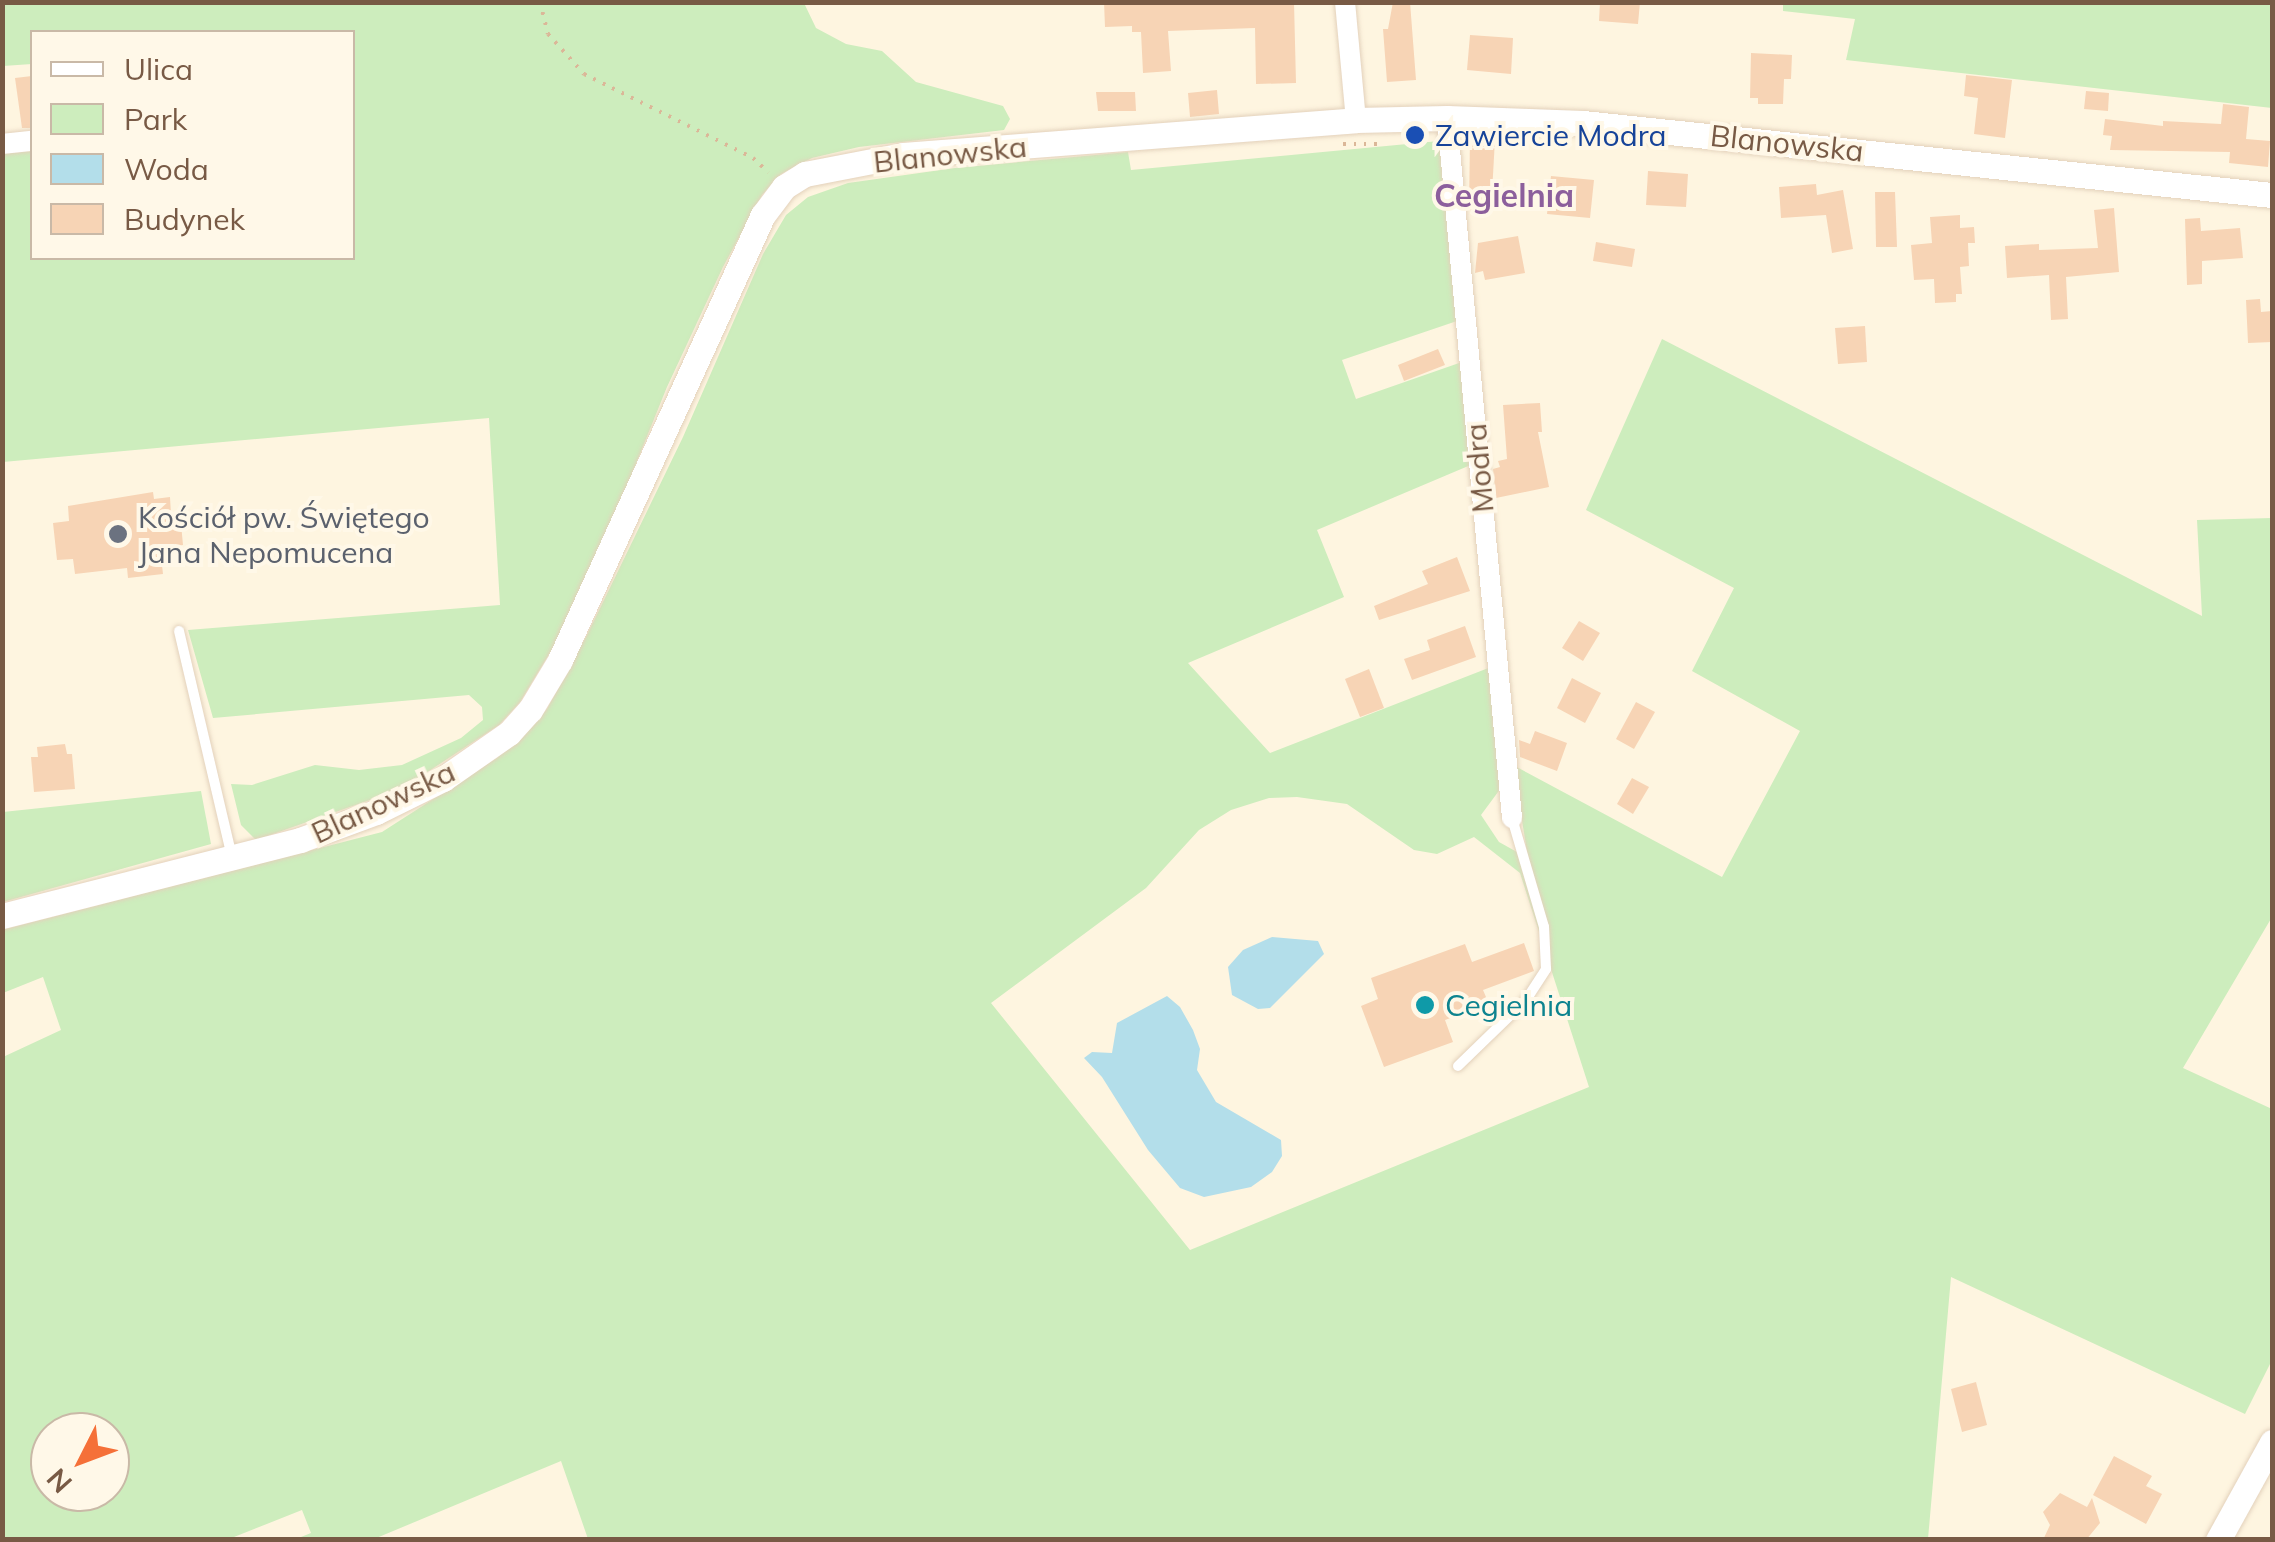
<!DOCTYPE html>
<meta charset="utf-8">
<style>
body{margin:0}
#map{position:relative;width:2275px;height:1542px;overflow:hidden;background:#fef5e0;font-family:Mulish,sans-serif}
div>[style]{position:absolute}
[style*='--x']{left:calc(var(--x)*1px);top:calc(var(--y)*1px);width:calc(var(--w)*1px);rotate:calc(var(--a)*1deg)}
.green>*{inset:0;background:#cdedbd}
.water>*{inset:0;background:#b3deea}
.building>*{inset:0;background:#f7d4b5}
.path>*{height:4px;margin-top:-2px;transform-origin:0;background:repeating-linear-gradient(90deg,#dbb798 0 2.5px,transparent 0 10.5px)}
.roads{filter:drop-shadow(0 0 2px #e3d1bb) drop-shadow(0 0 2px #e3d1bb)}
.service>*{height:10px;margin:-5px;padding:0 5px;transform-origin:5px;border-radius:5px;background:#fff}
.minor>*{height:20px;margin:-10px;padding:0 10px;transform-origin:10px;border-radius:10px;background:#fff}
.tertiary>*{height:25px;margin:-12.5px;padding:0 12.5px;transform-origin:12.5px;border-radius:12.5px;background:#fff}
.dots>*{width:28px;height:28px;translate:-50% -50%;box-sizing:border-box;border:5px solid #fff8e8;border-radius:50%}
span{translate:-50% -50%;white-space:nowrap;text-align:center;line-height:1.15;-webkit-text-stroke:8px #fff8e8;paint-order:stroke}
.transit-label{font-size:30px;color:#164399}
.left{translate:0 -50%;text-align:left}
.street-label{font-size:30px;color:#785a45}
.worship-label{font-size:30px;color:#5b616d}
.culture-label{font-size:30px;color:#0d838f}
.neighbourhood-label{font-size:32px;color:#8c5f9c;font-weight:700}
.frame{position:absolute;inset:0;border:5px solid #785a45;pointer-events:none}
.legend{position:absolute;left:30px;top:30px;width:325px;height:230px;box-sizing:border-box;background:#fff8e8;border:2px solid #c9b9a7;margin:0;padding:12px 18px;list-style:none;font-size:30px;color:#785a45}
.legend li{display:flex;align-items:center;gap:20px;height:50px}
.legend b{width:50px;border:2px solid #c9b9a7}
.north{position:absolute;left:30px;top:1412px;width:100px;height:100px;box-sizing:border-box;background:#fff8e8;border:2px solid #c9b9a7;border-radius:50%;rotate:228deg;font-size:28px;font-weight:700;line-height:40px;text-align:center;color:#785a45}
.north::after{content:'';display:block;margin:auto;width:35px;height:45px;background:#f57038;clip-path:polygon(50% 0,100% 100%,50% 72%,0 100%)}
</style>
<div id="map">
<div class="green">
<div style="clip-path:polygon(2px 3px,804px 3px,816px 28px,846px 44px,882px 51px,916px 82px,1003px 106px,1010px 119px,1004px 130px,859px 147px,812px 158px,781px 174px,762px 195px,723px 267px,667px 387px,610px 528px,557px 641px,520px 702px,499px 725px,423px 775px,384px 795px,256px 840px,241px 825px,231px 784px,252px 785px,315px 765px,359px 770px,402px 765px,461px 738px,483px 720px,482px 707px,469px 695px,213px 718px,188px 630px,500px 605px,489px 418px,3px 462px,3px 154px,32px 151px,32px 258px,352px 258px,352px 32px,32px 32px,32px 64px,3px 66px)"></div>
<div style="clip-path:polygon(1783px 3px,2272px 3px,2272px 108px,1846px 60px,1855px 19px,1783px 11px)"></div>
<div style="clip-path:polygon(evenodd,1439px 141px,1457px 321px,1342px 360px,1356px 399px,1462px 362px,1473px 464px,1317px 530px,1344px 597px,1188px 663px,1270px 753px,1491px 667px,1501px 788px,1481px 815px,1499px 842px,1528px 858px,1513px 765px,1722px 877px,1800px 731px,1692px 671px,1734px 588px,1586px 510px,1662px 339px,2202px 616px,2197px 520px,2272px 518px,2272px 917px,2183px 1068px,2272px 1109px,2272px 1360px,2245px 1414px,1951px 1277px,1928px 1539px,588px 1539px,561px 1461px,374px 1539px,296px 1539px,311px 1533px,302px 1510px,229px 1539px,3px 1539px,3px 1057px,61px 1030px,43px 977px,3px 993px,2px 930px,382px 832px,497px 758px,525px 733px,547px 709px,587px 635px,683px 437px,763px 254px,786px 215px,808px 197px,848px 183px,955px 168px,1128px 152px,1131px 170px,1439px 141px,1297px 797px,1347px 804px,1414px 850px,1437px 854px,1474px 837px,1520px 873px,1589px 1087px,1190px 1250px,991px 1003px,1146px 888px,1199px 830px,1231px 810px,1269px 798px,1297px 797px,1439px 141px,50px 1432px,110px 1432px,110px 1492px,50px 1492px,50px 1432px)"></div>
<div style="clip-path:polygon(201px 791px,211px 844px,3px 902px,3px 812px)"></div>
</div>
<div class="water">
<div style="clip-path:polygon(1272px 937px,1318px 941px,1324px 954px,1270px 1008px,1258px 1009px,1232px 995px,1228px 967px,1243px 950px)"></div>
<div style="clip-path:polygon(1167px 996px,1180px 1007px,1193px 1030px,1200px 1049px,1197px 1070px,1216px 1102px,1281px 1140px,1282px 1156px,1272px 1172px,1251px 1187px,1204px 1197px,1180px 1188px,1148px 1150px,1102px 1077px,1084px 1058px,1092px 1052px,1112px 1053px,1117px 1023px)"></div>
</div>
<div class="building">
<div style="clip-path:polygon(1104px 2px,1294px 2px,1296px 83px,1256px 84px,1255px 28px,1168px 31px,1171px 71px,1143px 73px,1141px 32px,1132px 32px,1132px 26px,1105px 27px)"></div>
<div style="clip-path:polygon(1393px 2px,1410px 2px,1416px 80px,1387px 82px,1383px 29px,1388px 29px)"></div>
<div style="clip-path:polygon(1600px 2px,1640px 2px,1638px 24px,1599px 21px)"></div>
<div style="clip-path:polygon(1470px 35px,1513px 38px,1511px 74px,1467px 70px)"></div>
<div style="clip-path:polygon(1751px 53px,1792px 55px,1791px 79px,1784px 79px,1783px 104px,1758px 104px,1758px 98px,1750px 98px)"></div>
<div style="clip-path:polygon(1966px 75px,2012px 80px,2005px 138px,1974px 134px,1978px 98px,1964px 96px)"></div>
<div style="clip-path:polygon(32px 76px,32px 128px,22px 128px,15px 78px)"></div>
<div style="clip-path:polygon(1217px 90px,1219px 114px,1190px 117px,1188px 93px)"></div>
<div style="clip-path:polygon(2086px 91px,2109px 93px,2108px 111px,2084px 109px)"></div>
<div style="clip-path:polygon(1096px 92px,1135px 92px,1136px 111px,1098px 111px)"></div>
<div style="clip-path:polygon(2223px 104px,2249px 107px,2246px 139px,2270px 141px,2268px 167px,2229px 163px,2230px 152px,2110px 150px,2112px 136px,2103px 135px,2105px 119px,2163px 126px,2163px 121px,2221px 124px)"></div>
<div style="clip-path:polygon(1470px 137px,1495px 139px,1491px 211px,1469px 210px)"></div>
<div style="clip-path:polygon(1648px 171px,1688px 174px,1686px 207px,1646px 205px)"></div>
<div style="clip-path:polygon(1551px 176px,1594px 180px,1590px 218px,1547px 214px)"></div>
<div style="clip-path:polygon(1816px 184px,1817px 195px,1843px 190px,1853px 249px,1832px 253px,1826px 215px,1781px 218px,1779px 187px)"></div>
<div style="clip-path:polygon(1875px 192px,1895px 192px,1897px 247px,1876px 247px)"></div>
<div style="clip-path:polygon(2114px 208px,2119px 272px,2066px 277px,2068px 319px,2051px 320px,2049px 275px,2007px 278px,2005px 246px,2039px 244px,2039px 250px,2098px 248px,2094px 210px)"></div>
<div style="clip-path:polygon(1960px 215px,1960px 228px,1974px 227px,1975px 243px,1968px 243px,1969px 266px,1960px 267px,1962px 294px,1956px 294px,1956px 302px,1935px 303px,1934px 279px,1914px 280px,1911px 245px,1932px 243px,1930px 217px)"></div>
<div style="clip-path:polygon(2200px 218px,2201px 231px,2240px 228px,2243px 258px,2202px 261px,2202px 284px,2187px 285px,2185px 219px)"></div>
<div style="clip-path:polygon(1518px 236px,1525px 273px,1485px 280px,1483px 271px,1475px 273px,1478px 243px)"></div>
<div style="clip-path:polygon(1596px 242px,1635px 249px,1632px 267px,1593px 261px)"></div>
<div style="clip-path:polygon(2260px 299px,2261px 312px,2272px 311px,2272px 342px,2248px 343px,2246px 300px)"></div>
<div style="clip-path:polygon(1865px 326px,1867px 362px,1838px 364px,1835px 328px)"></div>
<div style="clip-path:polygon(1438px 349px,1445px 365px,1404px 381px,1398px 365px)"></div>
<div style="clip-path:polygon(1540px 403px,1542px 432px,1538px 432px,1549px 487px,1496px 498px,1493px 469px,1500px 467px,1498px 461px,1507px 459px,1503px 405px)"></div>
<div style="clip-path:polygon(153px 492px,154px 499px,170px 497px,171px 514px,180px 513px,183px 545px,160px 548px,163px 574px,128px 578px,127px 568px,75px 574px,73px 559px,57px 560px,53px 523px,69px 521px,68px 506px)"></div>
<div style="clip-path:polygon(1457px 557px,1470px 591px,1379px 620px,1374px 606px,1428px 584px,1422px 571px)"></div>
<div style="clip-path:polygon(1579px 621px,1600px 633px,1583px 661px,1562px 648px)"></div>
<div style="clip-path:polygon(1465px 626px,1476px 657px,1412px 680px,1404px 659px,1430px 650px,1427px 640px)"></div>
<div style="clip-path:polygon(1369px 669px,1384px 708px,1360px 717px,1345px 679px)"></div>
<div style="clip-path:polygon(1572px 678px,1601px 693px,1585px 723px,1557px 708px)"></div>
<div style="clip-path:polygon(1636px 702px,1655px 712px,1634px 749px,1616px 739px)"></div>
<div style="clip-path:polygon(1535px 731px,1567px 743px,1557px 771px,1520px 757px,1519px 740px,1530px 744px)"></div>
<div style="clip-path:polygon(65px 744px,67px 754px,72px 754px,75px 789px,34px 792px,31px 757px,38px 757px,37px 747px)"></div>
<div style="clip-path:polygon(1632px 778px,1649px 787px,1633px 814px,1617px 804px)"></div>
<div style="clip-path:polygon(1524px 943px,1534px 971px,1483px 990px,1489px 1004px,1445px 1020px,1453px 1042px,1384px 1067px,1361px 1006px,1378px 999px,1371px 978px,1465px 944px,1472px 962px)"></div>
<div style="clip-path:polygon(1976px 1382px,1987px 1425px,1962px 1432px,1951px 1389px)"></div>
<div style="clip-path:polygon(2114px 1456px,2152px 1476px,2146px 1486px,2162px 1494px,2146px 1524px,2093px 1495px)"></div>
<div style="clip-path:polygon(2060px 1493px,2087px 1507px,2092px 1498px,2100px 1523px,2086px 1540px,2043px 1540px,2050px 1525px,2043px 1512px)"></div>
</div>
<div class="path">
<div style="--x:540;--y:2;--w:33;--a:76"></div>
<div style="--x:548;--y:34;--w:54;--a:48"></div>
<div style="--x:584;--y:74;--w:189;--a:26.4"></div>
<div style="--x:753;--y:158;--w:21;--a:43"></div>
<div style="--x:1343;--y:144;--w:35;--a:0"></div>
</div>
<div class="roads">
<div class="service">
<div style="--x:179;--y:631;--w:232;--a:76.8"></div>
<div style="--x:1458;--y:1066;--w:95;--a:-44.1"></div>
<div style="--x:1526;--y:1000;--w:37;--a:-57"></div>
<div style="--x:1546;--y:969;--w:42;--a:-92.7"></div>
<div style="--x:1544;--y:927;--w:114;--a:-106.4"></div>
</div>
<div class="minor">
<div style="--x:1345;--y:2;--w:119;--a:84.7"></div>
<div style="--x:1447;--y:118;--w:703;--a:84.69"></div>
<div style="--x:2;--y:144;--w:30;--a:-6"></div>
</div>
<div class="tertiary">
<div style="--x:2;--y:916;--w:308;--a:-14.3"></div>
<div style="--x:300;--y:840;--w:81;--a:-20.2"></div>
<div style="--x:376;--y:812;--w:75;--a:-26.2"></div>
<div style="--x:443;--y:779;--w:80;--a:-34.9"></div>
<div style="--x:509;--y:733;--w:31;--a:-48"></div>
<div style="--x:530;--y:710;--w:58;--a:-59"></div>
<div style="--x:560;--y:660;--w:489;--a:-65.5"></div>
<div style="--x:763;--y:215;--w:35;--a:-53"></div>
<div style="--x:784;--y:187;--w:25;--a:-32"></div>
<div style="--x:805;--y:174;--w:100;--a:-11"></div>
<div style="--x:903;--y:155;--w:454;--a:-4.4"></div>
<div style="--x:1356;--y:120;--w:91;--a:-1.3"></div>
<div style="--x:1447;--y:118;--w:136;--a:2.1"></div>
<div style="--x:1583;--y:123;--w:693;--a:5.97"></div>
<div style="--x:2218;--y:1540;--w:112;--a:-61.1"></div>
</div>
</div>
<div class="dots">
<div style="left:1415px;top:135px;background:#1a4fb4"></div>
<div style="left:118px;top:534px;background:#6b7280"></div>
<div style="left:1425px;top:1005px;background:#0f9aa8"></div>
</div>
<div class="transit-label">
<span class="left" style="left:1435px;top:135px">Zawiercie Modra</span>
</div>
<div class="street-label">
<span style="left:1787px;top:143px;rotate:6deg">Blanowska</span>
<span style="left:950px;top:154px;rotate:-6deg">Blanowska</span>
<span style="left:1479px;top:468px;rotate:-95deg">Modra</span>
<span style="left:383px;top:802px;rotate:-25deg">Blanowska</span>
</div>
<div class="worship-label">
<span class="left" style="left:138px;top:534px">Kościół pw. Świętego<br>Jana Nepomucena</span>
</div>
<div class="culture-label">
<span class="left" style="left:1445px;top:1005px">Cegielnia</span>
</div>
<div class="neighbourhood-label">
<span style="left:1504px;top:195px">Cegielnia</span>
</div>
<div class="frame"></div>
<ul class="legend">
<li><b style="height:12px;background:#fff"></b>Ulica</li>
<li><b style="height:28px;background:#cdedbd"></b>Park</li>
<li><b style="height:28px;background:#b3deea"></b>Woda</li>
<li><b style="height:28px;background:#f7d4b5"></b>Budynek</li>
</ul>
<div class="north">N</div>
</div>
